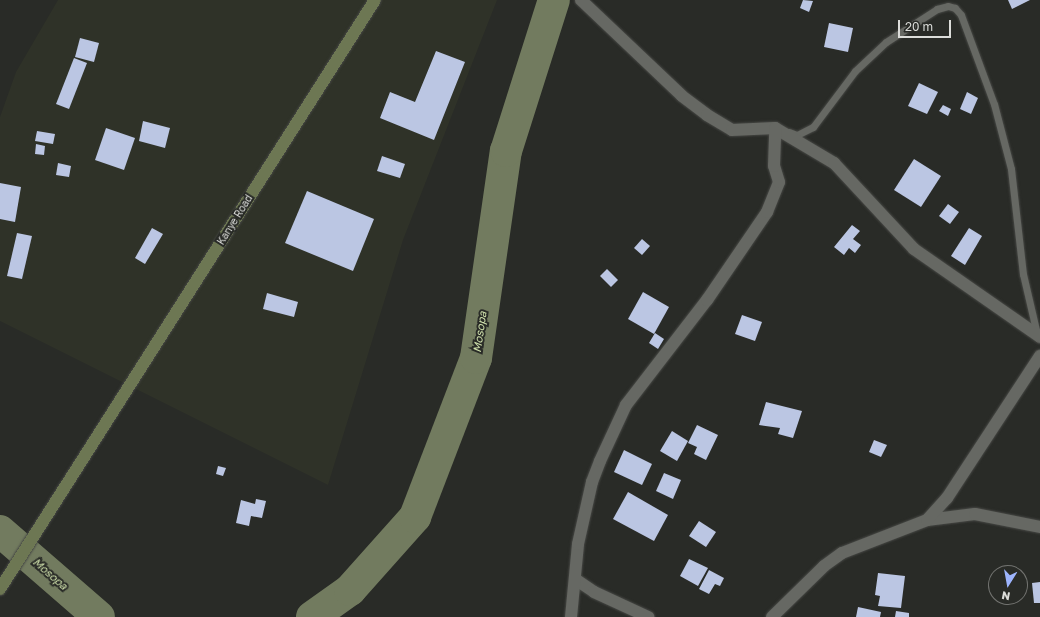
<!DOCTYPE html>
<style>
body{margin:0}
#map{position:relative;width:1040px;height:617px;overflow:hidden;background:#292b27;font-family:"Golos Text",sans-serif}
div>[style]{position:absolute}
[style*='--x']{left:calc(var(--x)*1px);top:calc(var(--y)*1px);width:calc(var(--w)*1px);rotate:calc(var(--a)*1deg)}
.built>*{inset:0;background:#2f3228}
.river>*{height:32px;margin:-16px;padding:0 16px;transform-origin:16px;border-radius:16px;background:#727b5f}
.building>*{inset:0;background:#bbc6e3}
.roads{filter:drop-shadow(0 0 1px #474845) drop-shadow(0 0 1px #474845)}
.service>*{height:7px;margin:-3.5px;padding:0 3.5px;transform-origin:3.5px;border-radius:3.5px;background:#666863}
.minor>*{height:12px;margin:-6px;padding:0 6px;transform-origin:6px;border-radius:6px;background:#666863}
.secondary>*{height:12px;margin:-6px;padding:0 6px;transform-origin:6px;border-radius:6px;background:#6d7753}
span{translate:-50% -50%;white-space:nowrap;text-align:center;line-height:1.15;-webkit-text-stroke:4px #292b27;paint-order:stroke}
.street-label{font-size:10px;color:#dcddda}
.water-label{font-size:11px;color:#d0e1ac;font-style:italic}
.north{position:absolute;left:988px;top:565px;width:40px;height:40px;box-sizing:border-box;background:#292b27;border:1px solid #71726f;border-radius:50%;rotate:191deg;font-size:11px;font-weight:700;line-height:16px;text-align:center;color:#dcddda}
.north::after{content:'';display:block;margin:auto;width:14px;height:18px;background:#9db4fd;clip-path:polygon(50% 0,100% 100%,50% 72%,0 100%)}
.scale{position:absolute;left:898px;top:20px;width:53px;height:18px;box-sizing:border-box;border:2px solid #dcddda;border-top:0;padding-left:5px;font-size:12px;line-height:14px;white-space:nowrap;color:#dcddda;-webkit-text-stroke:3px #292b27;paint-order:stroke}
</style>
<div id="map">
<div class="built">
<div style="clip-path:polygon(58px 0,497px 0,403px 240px,328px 485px,0 321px,0 117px,16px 72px)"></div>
</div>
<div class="river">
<div style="--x:0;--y:531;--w:131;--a:41"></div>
<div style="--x:312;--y:617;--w:47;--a:-35.4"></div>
<div style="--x:350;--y:590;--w:98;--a:-48.3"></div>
<div style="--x:415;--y:517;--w:170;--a:-69"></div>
<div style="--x:476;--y:358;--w:209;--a:-81.8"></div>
<div style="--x:506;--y:151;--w:158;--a:-72.4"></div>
</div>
<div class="building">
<div style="clip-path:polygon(803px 0,813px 1px,809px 12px,800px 8px)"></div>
<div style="clip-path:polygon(1008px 0,1030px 0,1012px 9px)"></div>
<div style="clip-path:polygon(829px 23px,853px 28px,848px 52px,824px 47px)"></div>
<div style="clip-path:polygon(80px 38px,99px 43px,94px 62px,75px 57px)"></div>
<div style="clip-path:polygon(436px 51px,465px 62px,434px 140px,380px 118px,390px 92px,415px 102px)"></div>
<div style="clip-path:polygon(74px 58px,87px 63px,69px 109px,56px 104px)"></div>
<div style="clip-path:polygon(919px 83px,938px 92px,927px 114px,908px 106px)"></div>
<div style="clip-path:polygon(967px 92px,978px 98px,971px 114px,960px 109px)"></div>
<div style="clip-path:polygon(943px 105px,951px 109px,948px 116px,939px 111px)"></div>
<div style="clip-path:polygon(143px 121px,170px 128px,165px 148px,139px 141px)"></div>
<div style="clip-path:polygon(106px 128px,135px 138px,124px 170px,95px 160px)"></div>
<div style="clip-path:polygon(37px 131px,55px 134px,53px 144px,35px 141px)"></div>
<div style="clip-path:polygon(36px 144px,45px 146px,44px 155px,35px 154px)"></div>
<div style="clip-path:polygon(382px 156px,405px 164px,400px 178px,377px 171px)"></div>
<div style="clip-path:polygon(914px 159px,941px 176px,921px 207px,894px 190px)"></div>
<div style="clip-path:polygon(58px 163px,71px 166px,69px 177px,56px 175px)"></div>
<div style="clip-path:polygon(0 183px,21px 187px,15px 222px,0 219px)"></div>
<div style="clip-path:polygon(307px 191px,374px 219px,353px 271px,285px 243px)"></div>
<div style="clip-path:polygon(948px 204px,959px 212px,950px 224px,939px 216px)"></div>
<div style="clip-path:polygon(852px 225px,860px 231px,853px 239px,861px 245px,855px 253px,849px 248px,844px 255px,834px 247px)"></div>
<div style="clip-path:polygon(152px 228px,163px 234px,145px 264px,135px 258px)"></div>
<div style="clip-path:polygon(969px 228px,982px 236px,965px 265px,951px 256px)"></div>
<div style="clip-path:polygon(17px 233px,32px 236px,22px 279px,7px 276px)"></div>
<div style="clip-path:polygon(642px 239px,650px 246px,642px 255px,634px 248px)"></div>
<div style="clip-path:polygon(607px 269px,618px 280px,611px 287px,600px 276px)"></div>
<div style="clip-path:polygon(643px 292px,669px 307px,654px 334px,628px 319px)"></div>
<div style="clip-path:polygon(267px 293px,298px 302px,294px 317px,263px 309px)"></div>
<div style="clip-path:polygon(742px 315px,762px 322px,755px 341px,735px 334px)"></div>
<div style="clip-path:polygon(655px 333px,664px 339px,658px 349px,649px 343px)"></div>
<div style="clip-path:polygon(766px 402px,802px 411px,793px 438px,778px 434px,780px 428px,759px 425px)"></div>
<div style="clip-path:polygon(697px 425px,718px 435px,706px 460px,694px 454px,697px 447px,688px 443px)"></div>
<div style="clip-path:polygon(672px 431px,688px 441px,677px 461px,660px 451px)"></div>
<div style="clip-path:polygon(874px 440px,887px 445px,881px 457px,869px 452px)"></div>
<div style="clip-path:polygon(624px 450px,652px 464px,642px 485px,614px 472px)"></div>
<div style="clip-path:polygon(218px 466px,226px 468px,223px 476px,216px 474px)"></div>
<div style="clip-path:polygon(664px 473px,681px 480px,673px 499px,656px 491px)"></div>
<div style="clip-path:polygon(628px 492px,668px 515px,654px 541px,613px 519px)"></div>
<div style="clip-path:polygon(256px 499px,266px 501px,262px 518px,251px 516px,249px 526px,236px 523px,241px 500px,255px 504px)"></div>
<div style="clip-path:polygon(699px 521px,716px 532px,706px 547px,689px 536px)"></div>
<div style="clip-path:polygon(689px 559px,708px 568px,698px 586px,680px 576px)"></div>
<div style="clip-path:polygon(709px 570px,724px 578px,720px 586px,715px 584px,709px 594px,699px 589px)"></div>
<div style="clip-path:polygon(878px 573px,905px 576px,901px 608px,878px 606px,880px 596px,875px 595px)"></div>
<div style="clip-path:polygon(1040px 582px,1040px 603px,1034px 603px,1032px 583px)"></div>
<div style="clip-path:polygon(858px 607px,881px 612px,880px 617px,856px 617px)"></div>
<div style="clip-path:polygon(896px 611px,909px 613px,909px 617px,895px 617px)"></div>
</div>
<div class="roads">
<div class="service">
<div style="--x:789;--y:132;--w:9;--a:21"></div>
<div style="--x:797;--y:135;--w:18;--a:-27"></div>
<div style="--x:813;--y:127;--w:70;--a:-53.1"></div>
<div style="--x:855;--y:71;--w:42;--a:-43.1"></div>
<div style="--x:886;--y:42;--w:61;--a:-32.9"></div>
<div style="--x:937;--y:9;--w:11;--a:-15"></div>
<div style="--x:948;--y:6;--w:7;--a:16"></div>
<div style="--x:955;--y:8;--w:9;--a:49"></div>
<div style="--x:961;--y:15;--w:95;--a:69.7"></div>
<div style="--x:994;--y:104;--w:67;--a:75.3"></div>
<div style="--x:1011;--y:169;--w:106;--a:83.5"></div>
<div style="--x:1023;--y:274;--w:62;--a:76.9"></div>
</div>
<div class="minor">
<div style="--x:581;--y:0;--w:139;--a:43.5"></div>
<div style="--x:682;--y:96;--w:31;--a:37"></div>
<div style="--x:707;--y:115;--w:29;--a:31"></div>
<div style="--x:732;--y:130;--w:43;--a:-2.7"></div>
<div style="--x:775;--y:128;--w:69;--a:30.7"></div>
<div style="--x:834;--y:163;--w:117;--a:47.1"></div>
<div style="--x:914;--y:249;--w:154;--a:34.9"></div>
<div style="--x:927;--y:520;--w:48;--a:-7.1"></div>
<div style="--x:975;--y:514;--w:66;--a:11.3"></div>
<div style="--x:575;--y:579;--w:23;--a:34"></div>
<div style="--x:594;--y:592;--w:60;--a:24.8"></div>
<div style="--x:571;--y:617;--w:73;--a:-84.5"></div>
<div style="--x:578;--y:544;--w:64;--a:-77.3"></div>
<div style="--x:592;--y:482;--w:22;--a:-69"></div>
<div style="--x:600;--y:461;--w:62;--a:-65.1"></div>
<div style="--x:626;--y:405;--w:133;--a:-52.4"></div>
<div style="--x:707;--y:300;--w:107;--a:-55.7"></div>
<div style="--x:767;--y:212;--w:32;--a:-68"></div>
<div style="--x:779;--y:182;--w:17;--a:-107"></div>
<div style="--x:774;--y:166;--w:38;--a:-88"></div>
<div style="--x:772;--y:617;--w:73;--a:-44.4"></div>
<div style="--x:824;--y:566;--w:22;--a:-36"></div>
<div style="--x:842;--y:553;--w:91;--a:-21.2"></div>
<div style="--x:927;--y:520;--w:30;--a:-48"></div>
<div style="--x:947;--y:498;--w:170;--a:-56.8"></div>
</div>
<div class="secondary">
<div style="--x:0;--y:589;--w:698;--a:-57.52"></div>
</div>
</div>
<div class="street-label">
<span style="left:235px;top:220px;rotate:-58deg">Kanye Road</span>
</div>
<div class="water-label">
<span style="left:480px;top:332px;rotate:-82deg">Mosopa</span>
<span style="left:50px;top:574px;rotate:41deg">Mosopa</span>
</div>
<div class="north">N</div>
<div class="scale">20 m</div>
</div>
